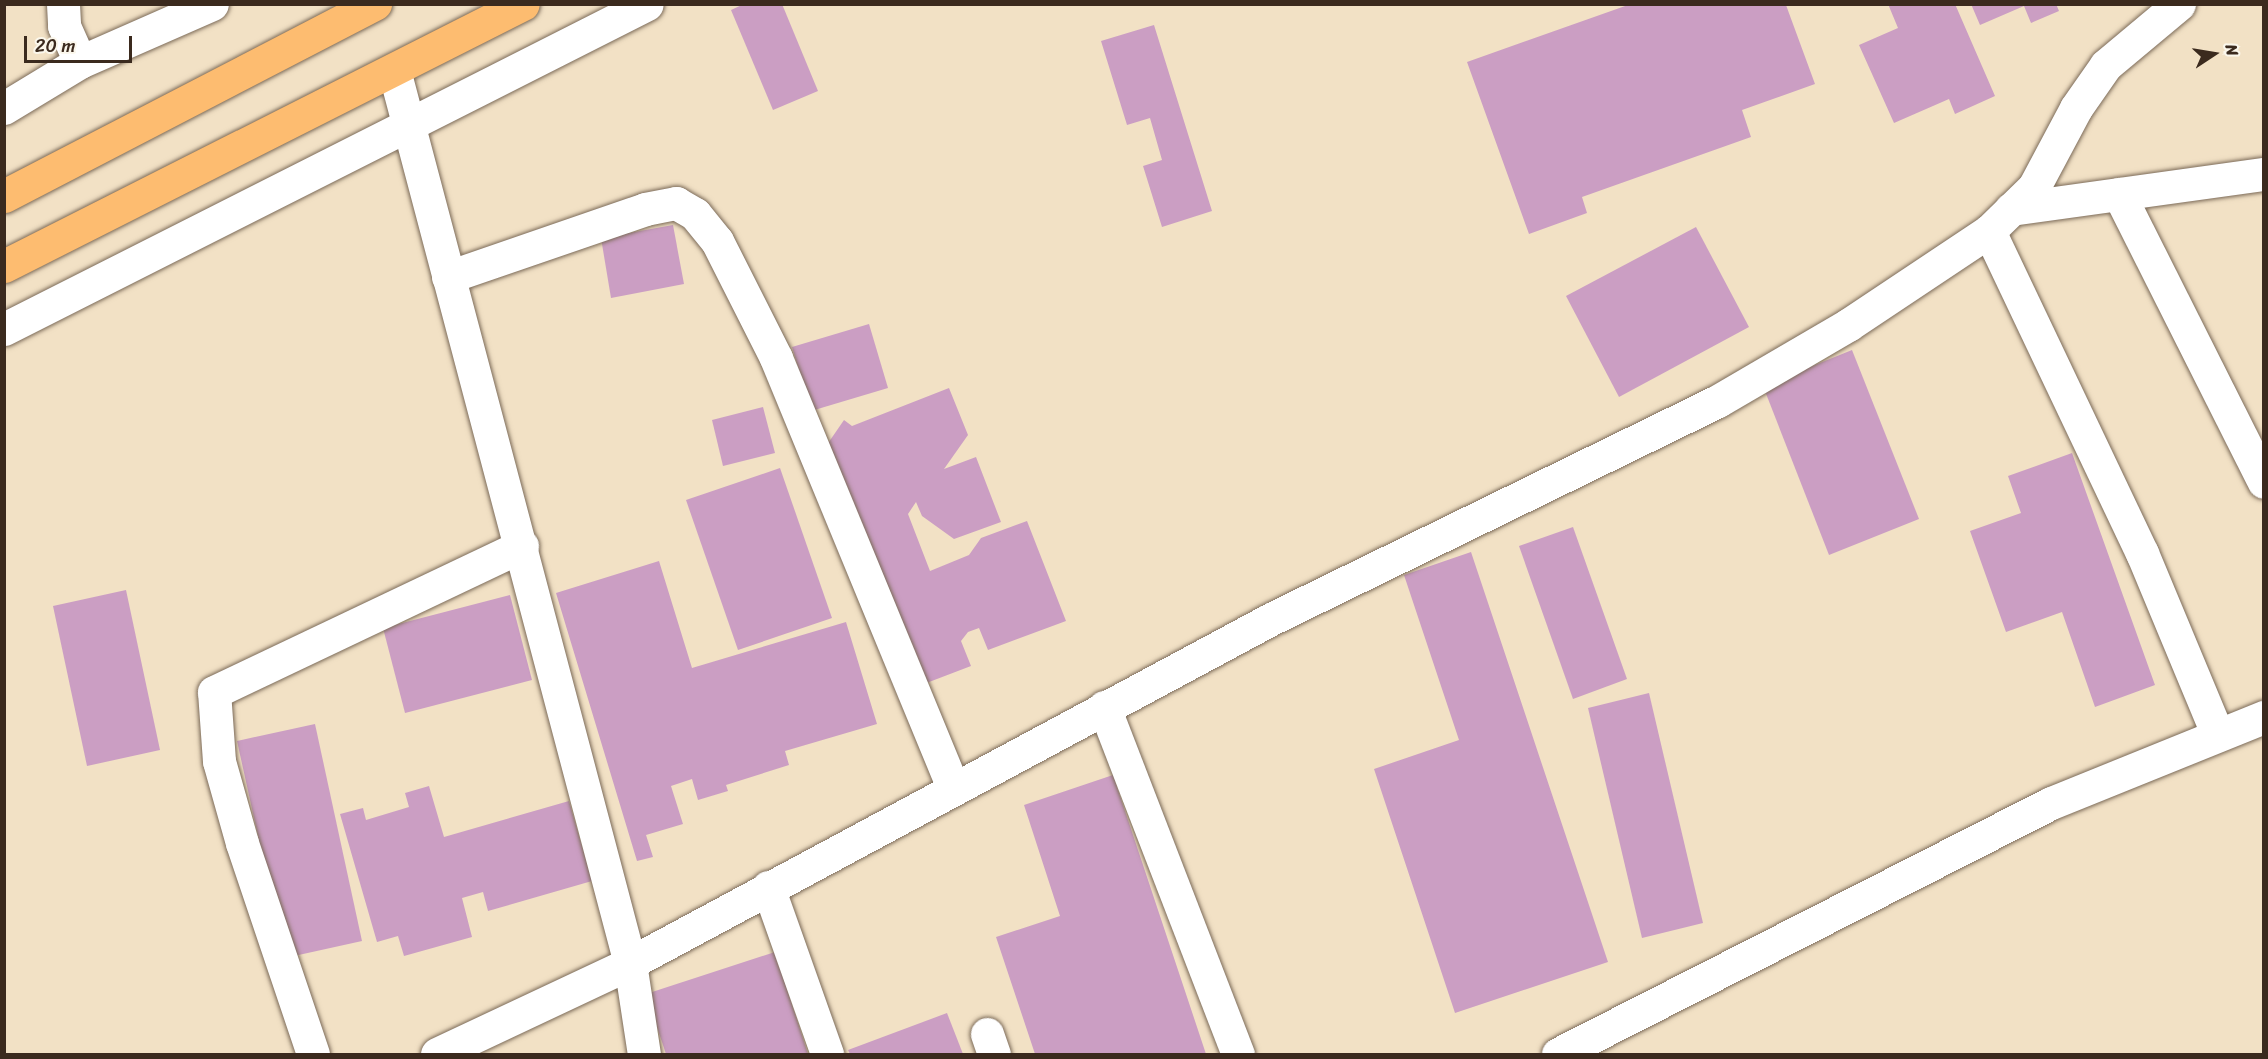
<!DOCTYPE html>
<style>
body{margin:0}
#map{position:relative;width:2268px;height:1059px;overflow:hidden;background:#f2e1c5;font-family:Sriracha,sans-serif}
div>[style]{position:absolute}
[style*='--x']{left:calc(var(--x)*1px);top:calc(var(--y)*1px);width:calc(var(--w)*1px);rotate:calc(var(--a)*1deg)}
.building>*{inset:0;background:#cb9ec3}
.roads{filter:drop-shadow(0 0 2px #7b6a58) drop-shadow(0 0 2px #7b6a58)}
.minor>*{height:33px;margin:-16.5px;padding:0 16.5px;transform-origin:16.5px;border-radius:16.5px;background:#fff}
.highway>*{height:33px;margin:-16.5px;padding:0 16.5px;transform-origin:16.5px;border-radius:16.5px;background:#fdbc70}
span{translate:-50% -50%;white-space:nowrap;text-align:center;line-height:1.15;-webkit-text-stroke:6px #fbf7ec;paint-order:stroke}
.frame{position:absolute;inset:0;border:6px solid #3b2a1e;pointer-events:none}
.north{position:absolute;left:2184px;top:24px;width:60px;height:60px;-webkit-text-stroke:4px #fbf7ec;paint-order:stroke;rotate:78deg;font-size:16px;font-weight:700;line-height:24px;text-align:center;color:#3b2a1e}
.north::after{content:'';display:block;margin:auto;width:21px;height:27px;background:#3b2a1e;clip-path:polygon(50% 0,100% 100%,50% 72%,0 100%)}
.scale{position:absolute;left:24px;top:36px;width:108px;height:27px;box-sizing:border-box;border:3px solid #3b2a1e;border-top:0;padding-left:8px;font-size:18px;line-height:21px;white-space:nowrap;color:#3b2a1e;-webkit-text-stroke:4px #fbf7ec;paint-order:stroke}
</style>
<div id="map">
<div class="building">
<div style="clip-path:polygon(744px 4px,782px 4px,818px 91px,773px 110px,731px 10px)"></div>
<div style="clip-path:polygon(1888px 4px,1955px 4px,1995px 96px,1955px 114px,1949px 99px,1894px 123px,1859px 45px,1898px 28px)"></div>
<div style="clip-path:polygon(1971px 4px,2056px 4px,2059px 11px,2031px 23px,2024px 6px,1980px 25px)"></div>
<div style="clip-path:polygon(1628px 5px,1786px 5px,1815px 84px,1742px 110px,1751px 137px,1582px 197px,1587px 213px,1529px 234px,1467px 62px)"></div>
<div style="clip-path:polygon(1154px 25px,1212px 211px,1162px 227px,1143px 166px,1162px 160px,1150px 118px,1127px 125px,1101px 41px)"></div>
<div style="clip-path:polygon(673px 225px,684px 284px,611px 298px,601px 238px)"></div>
<div style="clip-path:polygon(1696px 227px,1749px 327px,1619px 397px,1566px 296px)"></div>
<div style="clip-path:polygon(869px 324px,888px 388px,811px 411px,792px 347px)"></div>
<div style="clip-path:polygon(1852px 350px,1919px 519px,1829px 555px,1763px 386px)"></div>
<div style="clip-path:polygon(949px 388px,968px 435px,944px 469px,976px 457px,1001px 522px,954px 539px,922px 516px,916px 502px,908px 514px,930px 571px,969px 555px,981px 538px,1027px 521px,1066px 621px,988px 650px,979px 628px,968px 632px,961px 641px,971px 666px,916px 687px,822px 452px,844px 420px,852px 426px)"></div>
<div style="clip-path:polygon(763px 407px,775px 453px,723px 466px,712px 420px)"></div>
<div style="clip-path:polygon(2072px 453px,2155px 685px,2095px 707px,2062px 612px,2006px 632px,1970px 531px,2021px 513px,2008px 476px)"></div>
<div style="clip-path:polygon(780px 468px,832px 618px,738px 650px,686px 500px)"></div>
<div style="clip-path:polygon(1573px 527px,1627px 679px,1573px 699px,1519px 546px)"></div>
<div style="clip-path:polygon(1471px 552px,1608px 962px,1455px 1013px,1374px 769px,1459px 740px,1404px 575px)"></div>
<div style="clip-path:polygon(659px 561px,692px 668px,846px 622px,877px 724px,785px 751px,789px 765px,726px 785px,728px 791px,698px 800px,692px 779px,671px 786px,683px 824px,646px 835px,653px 857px,637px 861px,556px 593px)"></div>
<div style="clip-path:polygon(126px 590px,160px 750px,87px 766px,53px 606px)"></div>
<div style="clip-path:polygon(510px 595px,532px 680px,405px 713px,383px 628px)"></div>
<div style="clip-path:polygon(1649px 693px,1703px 923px,1642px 938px,1588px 708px)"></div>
<div style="clip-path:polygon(315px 724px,362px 941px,285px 958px,237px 741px)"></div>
<div style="clip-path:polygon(1113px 775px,1206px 1054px,1035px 1054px,996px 937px,1060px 916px,1024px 805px)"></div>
<div style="clip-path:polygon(429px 786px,444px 837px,569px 801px,592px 881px,488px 911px,483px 892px,462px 898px,472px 937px,404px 956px,398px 936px,377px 942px,340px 814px,363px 808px,366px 820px,409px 807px,405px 793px)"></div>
<div style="clip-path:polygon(775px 952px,808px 1054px,666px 1054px,646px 994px)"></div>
<div style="clip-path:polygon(947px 1013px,963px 1054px,850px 1054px,848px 1050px)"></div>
</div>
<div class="roads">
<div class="minor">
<div style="--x:63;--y:4;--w:22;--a:87"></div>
<div style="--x:64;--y:26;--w:39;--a:66"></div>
<div style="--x:394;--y:70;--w:924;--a:75.2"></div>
<div style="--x:630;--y:963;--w:92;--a:81.3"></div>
<div style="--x:4;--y:108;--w:89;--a:-31.2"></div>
<div style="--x:80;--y:62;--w:144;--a:-23.7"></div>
<div style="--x:2119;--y:194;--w:322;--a:63.3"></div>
<div style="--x:2011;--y:209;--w:255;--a:-7.9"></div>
<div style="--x:1989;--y:231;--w:357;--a:64.6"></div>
<div style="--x:2142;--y:553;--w:195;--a:67.4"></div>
<div style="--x:448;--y:277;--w:208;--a:-19"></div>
<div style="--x:645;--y:209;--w:32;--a:-11"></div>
<div style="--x:676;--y:203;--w:22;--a:30"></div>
<div style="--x:695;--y:214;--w:35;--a:51"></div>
<div style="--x:717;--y:241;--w:131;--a:63.2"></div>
<div style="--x:776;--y:358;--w:464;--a:67.6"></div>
<div style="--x:4;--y:329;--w:720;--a:-26.81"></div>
<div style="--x:1104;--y:707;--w:372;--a:68.9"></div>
<div style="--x:768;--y:887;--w:177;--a:70.5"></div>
<div style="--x:987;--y:1034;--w:21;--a:71"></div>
<div style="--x:313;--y:1054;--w:223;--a:-108.6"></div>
<div style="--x:242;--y:843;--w:85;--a:-105.7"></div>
<div style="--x:219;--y:761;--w:69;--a:-94.1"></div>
<div style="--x:214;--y:692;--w:341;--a:-25.4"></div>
<div style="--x:437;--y:1054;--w:213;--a:-25.2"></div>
<div style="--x:630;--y:963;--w:727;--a:-28.22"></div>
<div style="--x:1271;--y:619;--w:497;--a:-26"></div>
<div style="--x:1718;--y:401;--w:151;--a:-30.3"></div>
<div style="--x:1848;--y:325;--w:169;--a:-33.7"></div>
<div style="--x:1989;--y:231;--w:63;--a:-44.4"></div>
<div style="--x:2034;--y:187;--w:89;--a:-62"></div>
<div style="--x:2076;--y:108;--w:52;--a:-55.1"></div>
<div style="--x:2106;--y:65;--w:95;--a:-39.9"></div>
<div style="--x:1558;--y:1054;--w:553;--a:-26.98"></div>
<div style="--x:2051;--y:803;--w:230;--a:-22"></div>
</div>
<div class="highway">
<div style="--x:4;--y:196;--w:418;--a:-27.4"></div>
<div style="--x:4;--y:266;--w:581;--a:-26.79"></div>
</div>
</div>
<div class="frame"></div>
<div class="north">N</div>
<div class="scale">20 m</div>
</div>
